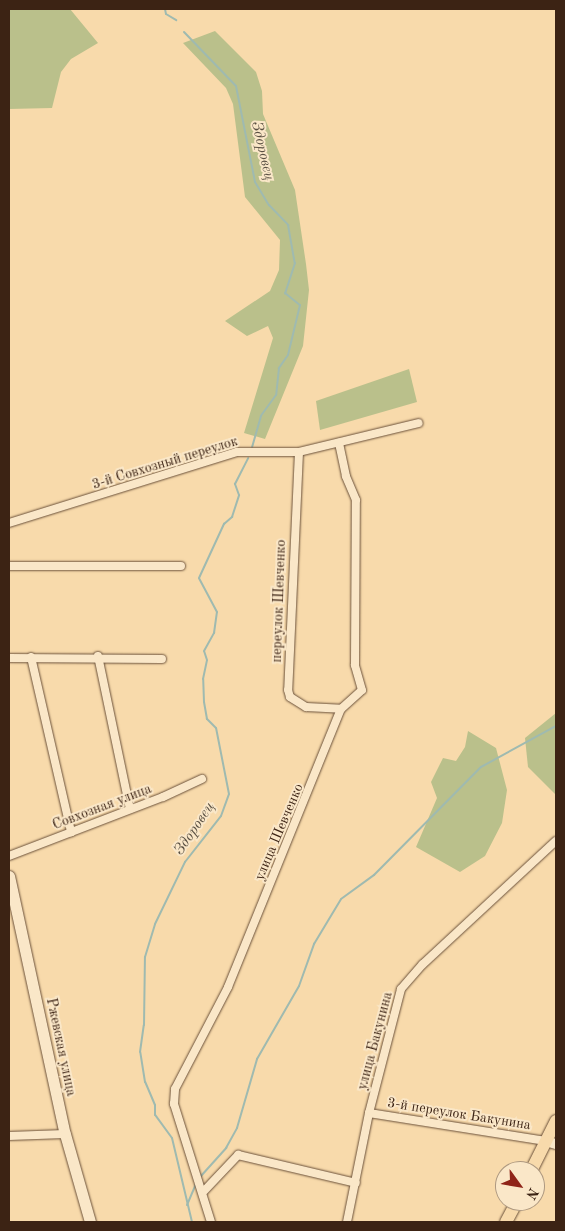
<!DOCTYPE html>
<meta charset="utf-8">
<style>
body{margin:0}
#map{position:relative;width:565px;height:1231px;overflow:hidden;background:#f8daab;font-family:"Old Standard TT",serif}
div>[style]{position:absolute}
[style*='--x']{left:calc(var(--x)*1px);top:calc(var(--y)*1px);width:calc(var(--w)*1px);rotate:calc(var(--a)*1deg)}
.green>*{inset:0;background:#bac08b}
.stream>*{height:2px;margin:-1px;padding:0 1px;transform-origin:1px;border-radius:1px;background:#9fbab0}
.roads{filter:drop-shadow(0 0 1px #6b513a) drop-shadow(0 0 1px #6b513a)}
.minor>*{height:8px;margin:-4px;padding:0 4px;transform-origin:4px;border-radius:4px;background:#fae7c8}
.tertiary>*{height:10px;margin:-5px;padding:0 5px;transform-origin:5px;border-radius:5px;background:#fae7c8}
.secondary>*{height:11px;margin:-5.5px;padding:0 5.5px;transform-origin:5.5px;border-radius:5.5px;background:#fae7c8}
.primary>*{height:12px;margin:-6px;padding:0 6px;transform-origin:6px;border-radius:6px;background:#f8daab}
span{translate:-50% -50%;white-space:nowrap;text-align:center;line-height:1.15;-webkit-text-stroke:4px #fae7c8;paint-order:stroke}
.street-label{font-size:14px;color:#3c2314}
.water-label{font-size:15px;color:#5a5043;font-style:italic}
.frame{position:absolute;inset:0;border:10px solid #3c2314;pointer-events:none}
.north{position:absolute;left:495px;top:1161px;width:50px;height:50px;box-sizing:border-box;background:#fae7c8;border:1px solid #ae9980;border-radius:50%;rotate:122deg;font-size:14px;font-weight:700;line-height:20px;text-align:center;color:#3c2314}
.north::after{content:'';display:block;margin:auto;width:18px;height:22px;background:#8f2418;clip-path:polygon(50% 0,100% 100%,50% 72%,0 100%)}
</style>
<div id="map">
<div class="green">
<div style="clip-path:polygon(9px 9px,70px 9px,98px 43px,71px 59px,61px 72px,52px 108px,9px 109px)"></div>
<div style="clip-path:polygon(215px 31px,256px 72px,262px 91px,263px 114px,295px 190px,306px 264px,309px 290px,303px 346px,265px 439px,244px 433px,273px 338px,268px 326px,247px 336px,225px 321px,270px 291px,279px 270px,280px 240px,245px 197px,233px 104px,226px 88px,183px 43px)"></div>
<div style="clip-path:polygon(409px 369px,417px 402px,320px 430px,316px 401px)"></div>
<div style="clip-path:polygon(556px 713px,556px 795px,528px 767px,525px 738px)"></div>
<div style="clip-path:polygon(468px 731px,496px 748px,507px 790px,502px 823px,485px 856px,460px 872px,416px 847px,437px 798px,431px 782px,443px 758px,456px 761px,465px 747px)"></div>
</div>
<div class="stream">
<div style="--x:165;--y:9;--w:5;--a:79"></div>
<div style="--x:166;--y:14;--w:12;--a:31"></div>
<div style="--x:184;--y:32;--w:75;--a:46.1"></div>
<div style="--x:236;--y:86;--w:98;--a:78.8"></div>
<div style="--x:255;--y:182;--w:27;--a:59"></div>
<div style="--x:269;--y:205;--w:28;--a:46"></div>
<div style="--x:288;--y:225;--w:39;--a:80"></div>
<div style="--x:295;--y:263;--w:32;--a:108"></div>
<div style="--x:285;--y:293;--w:19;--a:39"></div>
<div style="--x:300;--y:305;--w:51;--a:103.5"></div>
<div style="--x:288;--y:355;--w:16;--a:125"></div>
<div style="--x:279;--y:368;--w:27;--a:96"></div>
<div style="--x:276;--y:395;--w:26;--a:126"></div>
<div style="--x:261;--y:416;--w:32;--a:106"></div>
<div style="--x:201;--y:1176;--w:38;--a:-48"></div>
<div style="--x:226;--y:1148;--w:23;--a:-61"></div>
<div style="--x:237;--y:1128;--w:72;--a:-73.8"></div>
<div style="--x:257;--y:1059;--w:84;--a:-60.1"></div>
<div style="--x:299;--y:986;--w:45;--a:-70.3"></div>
<div style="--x:314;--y:944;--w:52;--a:-59"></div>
<div style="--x:341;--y:899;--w:41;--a:-36"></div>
<div style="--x:374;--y:875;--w:152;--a:-45.3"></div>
<div style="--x:481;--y:767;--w:85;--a:-28.7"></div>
<div style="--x:187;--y:1205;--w:23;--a:-67"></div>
<div style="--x:192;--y:1222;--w:86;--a:-103.4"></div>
<div style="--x:172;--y:1138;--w:29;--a:-126"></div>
<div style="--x:155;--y:1115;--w:10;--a:-90"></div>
<div style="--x:155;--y:1105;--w:25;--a:-113"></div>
<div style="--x:145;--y:1082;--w:30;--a:-99"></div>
<div style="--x:140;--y:1052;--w:27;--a:-82"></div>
<div style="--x:144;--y:1025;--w:68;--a:-89.2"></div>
<div style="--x:145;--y:957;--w:34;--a:-73"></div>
<div style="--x:155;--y:924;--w:69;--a:-64.2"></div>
<div style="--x:185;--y:862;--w:58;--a:-52"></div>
<div style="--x:221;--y:816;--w:23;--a:-70"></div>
<div style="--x:229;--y:794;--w:67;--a:-101.1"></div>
<div style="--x:216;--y:728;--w:13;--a:-135"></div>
<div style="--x:207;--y:719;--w:17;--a:-100"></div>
<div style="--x:204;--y:702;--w:23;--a:-92"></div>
<div style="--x:203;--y:679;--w:19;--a:-78"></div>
<div style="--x:207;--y:660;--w:9;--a:-108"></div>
<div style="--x:204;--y:651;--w:21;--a:-61"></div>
<div style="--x:214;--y:633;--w:21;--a:-82"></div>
<div style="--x:217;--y:612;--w:38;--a:-118"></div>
<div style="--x:199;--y:578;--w:60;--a:-65.2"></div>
<div style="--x:224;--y:524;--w:11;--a:-41"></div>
<div style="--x:232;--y:517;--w:23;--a:-72"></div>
<div style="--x:239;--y:495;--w:12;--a:-110"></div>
<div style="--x:235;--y:484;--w:29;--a:-63"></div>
</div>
<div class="roads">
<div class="minor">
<div style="--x:299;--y:452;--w:238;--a:92.6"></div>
<div style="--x:288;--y:690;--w:7;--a:74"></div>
<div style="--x:290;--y:697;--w:19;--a:32"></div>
<div style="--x:306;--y:707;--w:35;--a:3"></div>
<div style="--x:9;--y:523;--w:239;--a:-17.3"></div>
<div style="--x:237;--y:452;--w:62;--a:0"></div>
<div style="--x:299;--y:452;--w:123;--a:-13.6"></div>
<div style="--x:9;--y:566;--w:172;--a:0"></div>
<div style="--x:98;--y:656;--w:156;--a:78.2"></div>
<div style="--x:31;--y:657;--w:180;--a:77.1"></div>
<div style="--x:9;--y:658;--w:153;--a:0.4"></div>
<div style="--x:9;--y:856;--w:165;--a:-21"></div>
<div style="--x:163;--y:797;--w:43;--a:-24.8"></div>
<div style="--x:369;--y:1113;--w:179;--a:9"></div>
<div style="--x:9;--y:1136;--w:56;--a:-2"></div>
<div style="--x:204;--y:1191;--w:50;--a:-46.6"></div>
<div style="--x:238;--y:1155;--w:121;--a:13.3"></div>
<div style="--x:211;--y:1222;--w:124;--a:-107.4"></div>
<div style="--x:174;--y:1104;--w:15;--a:-86"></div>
<div style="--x:175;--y:1089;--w:115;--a:-62.5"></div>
<div style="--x:228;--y:987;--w:300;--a:-67.9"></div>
<div style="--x:341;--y:709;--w:28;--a:-42"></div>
<div style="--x:362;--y:690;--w:26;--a:-106"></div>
<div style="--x:355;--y:665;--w:165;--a:-89.7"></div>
<div style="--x:356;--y:500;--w:26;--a:-113"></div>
<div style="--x:346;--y:476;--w:34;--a:-102"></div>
<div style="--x:347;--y:1222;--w:111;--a:-78.6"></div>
<div style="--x:369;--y:1113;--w:128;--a:-75.5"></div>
<div style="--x:401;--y:989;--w:33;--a:-49"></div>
<div style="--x:423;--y:964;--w:181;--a:-42.8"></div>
</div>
<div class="tertiary">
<div style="--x:546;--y:1141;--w:10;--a:17"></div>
</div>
<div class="secondary">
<div style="--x:9;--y:876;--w:264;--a:77.8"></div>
<div style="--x:65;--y:1134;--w:91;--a:74.1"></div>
</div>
<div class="primary">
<div style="--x:531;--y:1171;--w:56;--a:-63.4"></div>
<div style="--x:506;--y:1222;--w:24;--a:-62"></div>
</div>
</div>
<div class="street-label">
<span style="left:165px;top:463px;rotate:-17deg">3-й Совхозный переулок</span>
<span style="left:279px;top:601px;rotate:-88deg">переулок Шевченко</span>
<span style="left:102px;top:807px;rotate:-21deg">Совхозная улица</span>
<span style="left:279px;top:832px;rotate:-67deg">улица Шевченко</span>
<span style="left:375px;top:1041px;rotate:-75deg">улица Бакунина</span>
<span style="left:61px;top:1047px;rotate:78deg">Ржевская улица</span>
<span style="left:459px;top:1114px;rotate:9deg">3-й переулок Бакунина</span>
</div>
<div class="water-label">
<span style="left:262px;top:151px;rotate:77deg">Здоровец</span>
<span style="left:195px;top:829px;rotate:-56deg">Здоровец</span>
</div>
<div class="frame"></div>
<div class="north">N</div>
</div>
